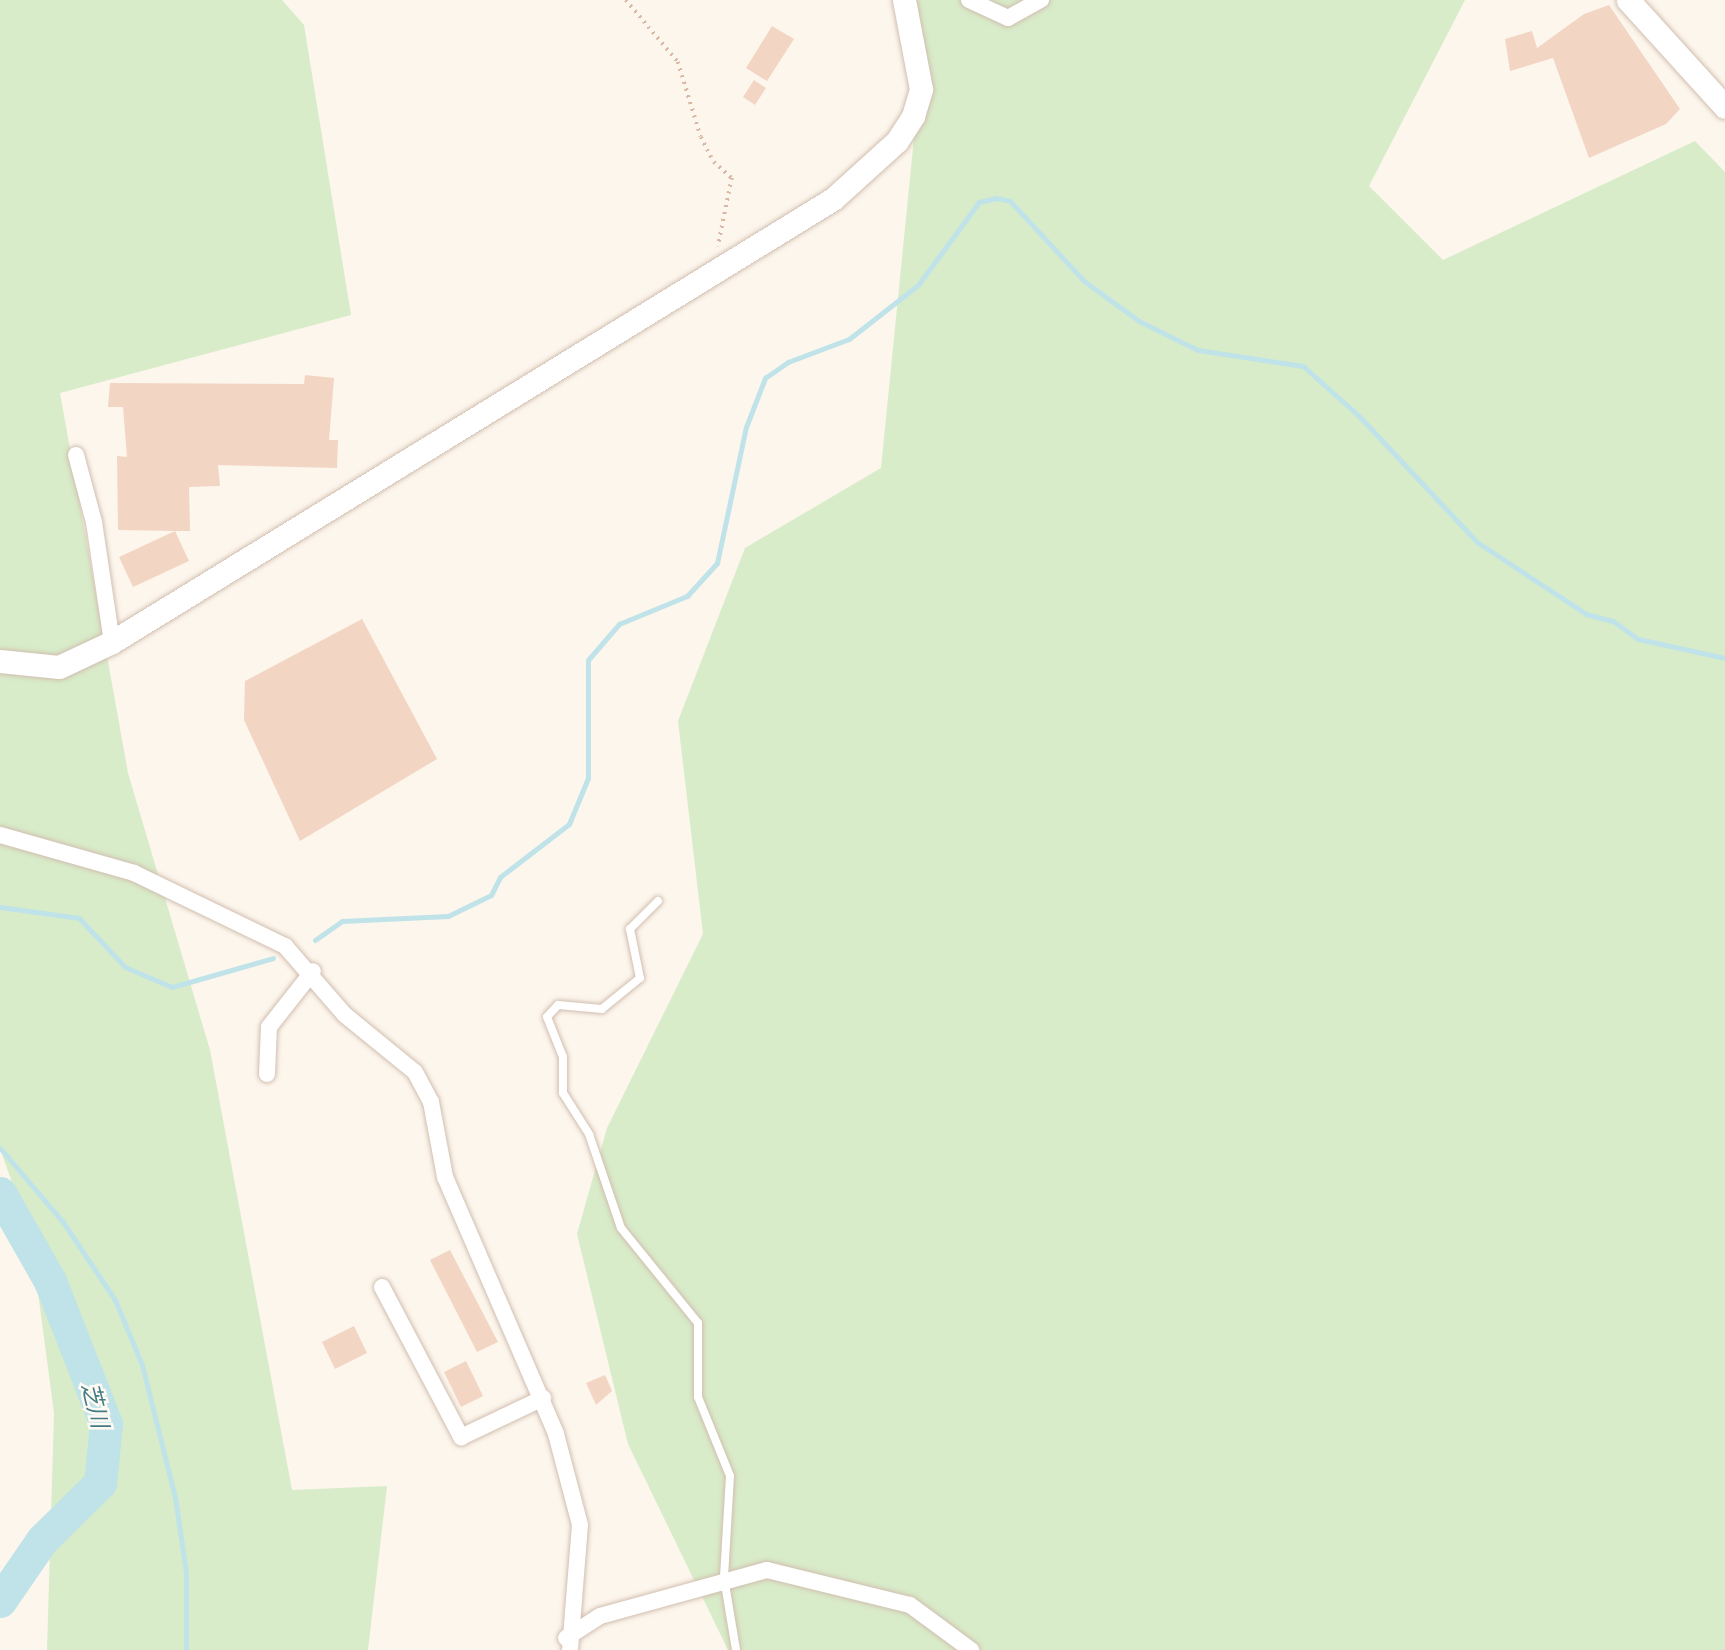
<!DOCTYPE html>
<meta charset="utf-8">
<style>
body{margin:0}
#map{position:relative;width:1725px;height:1650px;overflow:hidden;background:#fdf6ec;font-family:Barlow,"Noto Sans JP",sans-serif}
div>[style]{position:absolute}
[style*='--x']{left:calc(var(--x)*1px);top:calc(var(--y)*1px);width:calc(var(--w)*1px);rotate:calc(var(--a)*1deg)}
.green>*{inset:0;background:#d8ecc9}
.stream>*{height:5px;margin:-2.5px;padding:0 2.5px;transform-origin:2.5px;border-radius:2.5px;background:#bfe3e8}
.river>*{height:33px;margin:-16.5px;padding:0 16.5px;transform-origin:16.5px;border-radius:16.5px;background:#bfe3e8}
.building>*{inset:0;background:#f3d5c3}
.path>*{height:3.5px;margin-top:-1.75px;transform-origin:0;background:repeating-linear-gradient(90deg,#d9b8a5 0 2px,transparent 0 7px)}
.roads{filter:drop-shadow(0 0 2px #d1beb0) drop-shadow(0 0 2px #d1beb0)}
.lane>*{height:8px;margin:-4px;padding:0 4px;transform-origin:4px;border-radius:4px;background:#fff}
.street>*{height:16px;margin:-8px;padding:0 8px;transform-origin:8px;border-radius:8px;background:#fff}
.secondary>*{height:23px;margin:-11.5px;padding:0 11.5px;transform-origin:11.5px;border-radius:11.5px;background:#fff}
span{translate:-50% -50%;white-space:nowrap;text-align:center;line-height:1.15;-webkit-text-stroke:5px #fffaf3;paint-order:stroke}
.water-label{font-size:23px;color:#437c86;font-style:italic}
</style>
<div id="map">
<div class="green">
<div style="clip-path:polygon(0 0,282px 0,304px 25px,351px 315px,60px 393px,128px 773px,210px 1050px,292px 1490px,387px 1486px,368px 1650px,47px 1650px,54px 1413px,30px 1232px,0 1149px)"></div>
<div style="clip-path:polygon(908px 0,1465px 0,1369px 186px,1443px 260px,1695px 141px,1725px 172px,1725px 1650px,728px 1650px,628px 1444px,577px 1234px,607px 1128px,703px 934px,678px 721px,745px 548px,881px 468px,915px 128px)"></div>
</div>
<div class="stream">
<div style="--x:0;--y:907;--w:80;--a:7.9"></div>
<div style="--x:79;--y:918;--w:67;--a:46.8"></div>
<div style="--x:125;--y:967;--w:51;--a:23.1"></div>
<div style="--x:172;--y:987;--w:105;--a:-16"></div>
<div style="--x:315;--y:940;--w:33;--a:-35"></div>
<div style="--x:342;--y:921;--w:106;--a:-2.7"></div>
<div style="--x:448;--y:916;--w:48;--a:-26"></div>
<div style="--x:491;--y:895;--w:20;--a:-63"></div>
<div style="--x:500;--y:877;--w:87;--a:-37.5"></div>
<div style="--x:569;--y:824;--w:50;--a:-67.6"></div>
<div style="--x:588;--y:778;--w:118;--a:-90"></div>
<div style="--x:588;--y:660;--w:48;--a:-49.3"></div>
<div style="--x:619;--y:624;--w:74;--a:-22.4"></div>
<div style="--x:687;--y:596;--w:45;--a:-47.7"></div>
<div style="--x:717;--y:563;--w:139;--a:-78"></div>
<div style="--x:746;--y:427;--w:53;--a:-68.8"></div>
<div style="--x:765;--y:378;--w:28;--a:-35"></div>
<div style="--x:788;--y:362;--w:65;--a:-20.7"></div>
<div style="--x:849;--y:339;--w:88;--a:-38"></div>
<div style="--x:918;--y:285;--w:103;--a:-53.7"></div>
<div style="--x:979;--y:202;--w:18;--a:-13"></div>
<div style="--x:997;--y:198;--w:13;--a:13"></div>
<div style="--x:1010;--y:201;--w:109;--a:47.2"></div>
<div style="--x:1084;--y:281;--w:68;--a:36"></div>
<div style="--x:1139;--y:321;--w:66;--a:26.2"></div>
<div style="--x:1198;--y:350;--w:106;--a:8.7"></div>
<div style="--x:1303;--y:366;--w:75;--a:41.8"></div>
<div style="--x:1359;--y:416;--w:173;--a:46.9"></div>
<div style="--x:1477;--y:542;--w:131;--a:33.4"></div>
<div style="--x:1586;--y:614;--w:28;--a:15"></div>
<div style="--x:1613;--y:621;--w:31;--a:36"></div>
<div style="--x:1638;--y:639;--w:89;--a:12.3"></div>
<div style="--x:0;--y:1148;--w:97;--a:49.6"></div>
<div style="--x:63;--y:1222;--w:94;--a:56.3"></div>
<div style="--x:115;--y:1300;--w:70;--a:67.4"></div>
<div style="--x:142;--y:1365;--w:136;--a:76"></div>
<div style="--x:175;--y:1497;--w:76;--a:81.7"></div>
<div style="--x:186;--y:1572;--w:78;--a:90"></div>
</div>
<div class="river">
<div style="--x:0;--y:1193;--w:101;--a:60.4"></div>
<div style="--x:50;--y:1281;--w:154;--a:68.6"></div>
<div style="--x:106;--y:1424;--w:59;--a:95.8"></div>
<div style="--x:100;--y:1483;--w:81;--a:135.5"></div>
<div style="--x:42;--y:1540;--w:74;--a:124.5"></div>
</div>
<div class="building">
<div style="clip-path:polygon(1609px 5px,1680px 109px,1666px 124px,1589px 158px,1553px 58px,1510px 71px,1505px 39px,1532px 31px,1537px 48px,1584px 14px)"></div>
<div style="clip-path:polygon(772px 26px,794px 39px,767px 81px,746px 68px)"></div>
<div style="clip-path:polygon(754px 80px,766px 88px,755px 105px,743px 97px)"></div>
<div style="clip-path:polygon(305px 375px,334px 378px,329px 440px,338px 440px,337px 468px,218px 465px,220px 486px,189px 487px,190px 531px,175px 531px,189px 561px,133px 587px,119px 557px,175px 531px,118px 530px,117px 456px,127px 457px,123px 407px,108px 407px,110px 383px,304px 384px)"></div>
<div style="clip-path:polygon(362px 619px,437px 759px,300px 841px,244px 720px,245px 681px)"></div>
<div style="clip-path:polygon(450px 1250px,498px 1342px,477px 1352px,430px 1260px)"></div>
<div style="clip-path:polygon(354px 1326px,367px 1353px,335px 1369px,322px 1342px)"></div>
<div style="clip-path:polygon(466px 1361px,483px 1396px,461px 1407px,444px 1372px)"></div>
<div style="clip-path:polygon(605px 1375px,612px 1391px,596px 1405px,586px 1383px)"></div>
</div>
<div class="path">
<div style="--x:626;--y:0;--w:81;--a:50"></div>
<div style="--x:678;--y:62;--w:78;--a:73"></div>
<div style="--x:701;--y:137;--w:28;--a:63"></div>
<div style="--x:714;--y:162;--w:24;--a:42"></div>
<div style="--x:732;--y:178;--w:70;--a:101.5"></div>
</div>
<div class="roads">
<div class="lane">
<div style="--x:658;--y:901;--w:40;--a:135"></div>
<div style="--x:630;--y:929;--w:50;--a:78.5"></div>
<div style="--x:640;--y:978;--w:49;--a:140.8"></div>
<div style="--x:602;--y:1009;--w:44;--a:-174.8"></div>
<div style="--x:558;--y:1005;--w:16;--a:133"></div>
<div style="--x:547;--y:1017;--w:43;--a:68.2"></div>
<div style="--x:563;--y:1057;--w:36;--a:90"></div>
<div style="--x:563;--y:1093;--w:49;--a:57.6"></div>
<div style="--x:589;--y:1134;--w:99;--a:71.2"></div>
<div style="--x:621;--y:1228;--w:122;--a:51"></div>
<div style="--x:698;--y:1323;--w:74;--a:90"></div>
<div style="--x:698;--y:1397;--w:85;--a:67.9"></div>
<div style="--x:730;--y:1476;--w:102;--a:93.4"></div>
<div style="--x:724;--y:1578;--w:73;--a:80.5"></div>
</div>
<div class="street">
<div style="--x:969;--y:0;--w:43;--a:24.8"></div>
<div style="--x:1008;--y:18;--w:38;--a:-29"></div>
<div style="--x:76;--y:455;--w:69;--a:75"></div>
<div style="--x:94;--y:522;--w:121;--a:81.5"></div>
<div style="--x:0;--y:835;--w:139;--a:15.8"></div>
<div style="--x:134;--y:873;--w:168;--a:25.8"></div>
<div style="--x:285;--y:946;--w:91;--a:49"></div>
<div style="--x:345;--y:1015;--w:90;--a:39.2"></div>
<div style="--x:415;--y:1072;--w:34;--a:62"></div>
<div style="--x:431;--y:1102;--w:76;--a:79.4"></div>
<div style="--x:445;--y:1177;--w:280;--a:66.6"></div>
<div style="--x:556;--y:1434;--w:94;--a:75.2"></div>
<div style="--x:580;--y:1525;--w:125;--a:94.6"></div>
<div style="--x:267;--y:1074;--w:47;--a:-87.6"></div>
<div style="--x:269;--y:1027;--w:71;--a:-51.8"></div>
<div style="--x:382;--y:1287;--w:170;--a:62.2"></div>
<div style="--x:461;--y:1437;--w:91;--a:-25.4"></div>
<div style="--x:566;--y:1638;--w:40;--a:-32.9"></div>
<div style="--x:600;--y:1616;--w:173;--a:-15.4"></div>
<div style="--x:767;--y:1570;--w:147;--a:13.8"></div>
<div style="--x:910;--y:1605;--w:76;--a:36.4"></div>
</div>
<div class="secondary">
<div style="--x:1628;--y:0;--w:144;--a:47.8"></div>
<div style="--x:0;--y:661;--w:59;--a:5.8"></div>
<div style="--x:59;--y:667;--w:59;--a:-25.3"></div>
<div style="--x:112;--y:642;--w:846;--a:-31.57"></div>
<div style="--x:833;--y:199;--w:86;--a:-42.2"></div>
<div style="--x:897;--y:141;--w:30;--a:-57"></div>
<div style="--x:913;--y:116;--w:28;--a:-73"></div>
<div style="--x:921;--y:89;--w:91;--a:-100.8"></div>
</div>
</div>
<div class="water-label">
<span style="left:96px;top:1405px;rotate:76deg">芝川</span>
</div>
</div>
